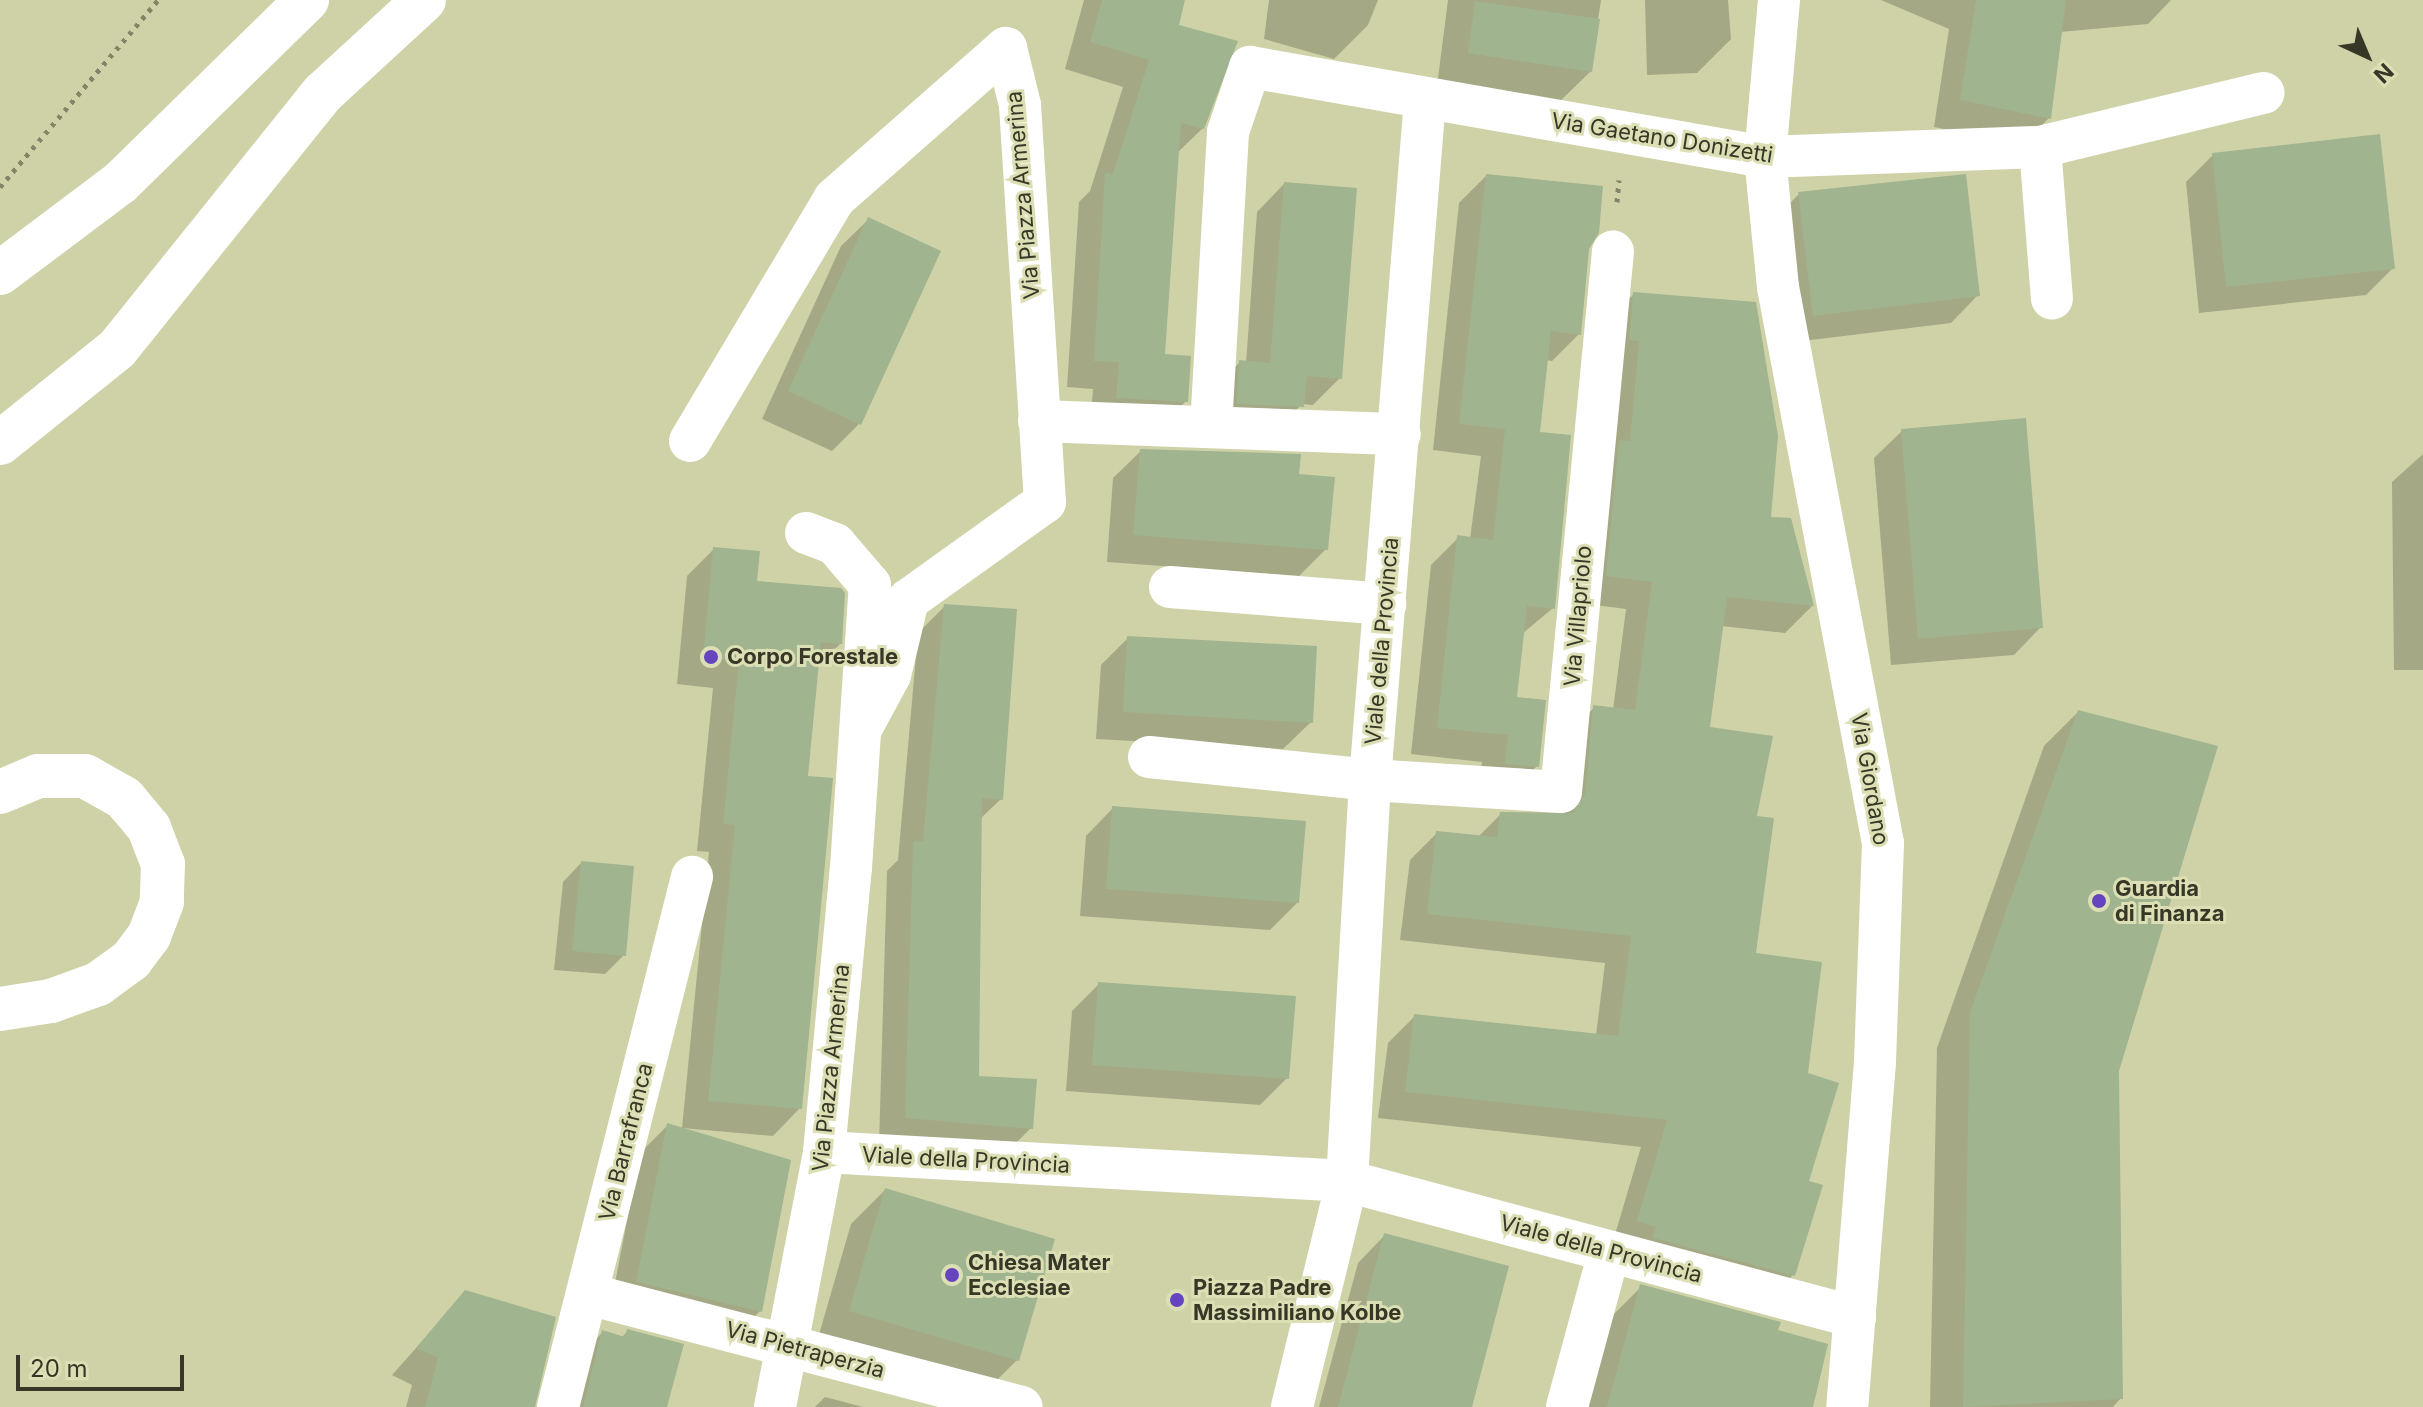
<!DOCTYPE html>
<style>
body{margin:0}
#map{position:relative;width:2423px;height:1407px;overflow:hidden;background:#cfd2a7;font-family:Inter,sans-serif}
div>[style]{position:absolute}
[style*='--x']{left:calc(var(--x)*1px);top:calc(var(--y)*1px);width:calc(var(--w)*1px);rotate:calc(var(--a)*1deg)}
.shadow>*{inset:0;background:#0003}
.building>*{inset:0;background:#a0b48f}
.path>*{height:5px;margin-top:-2.5px;transform-origin:0;background:repeating-linear-gradient(90deg,#838567 0 4px,transparent 0 10px)}
.street>*{height:42px;margin:-21px;padding:0 21px;transform-origin:21px;border-radius:21px;background:#fff}
.secondary>*{height:44px;margin:-22px;padding:0 22px;transform-origin:22px;border-radius:22px;background:#fff}
.dots>*{width:22px;height:22px;translate:-50% -50%;box-sizing:border-box;border:4px solid #dcdfb4;border-radius:50%}
span{translate:-50% -50%;white-space:nowrap;text-align:center;line-height:1.15;-webkit-text-stroke:6px #dcdfb4;paint-order:stroke}
.street-label{font-size:22px;color:#363726}
.poi-label{font-size:22px;color:#363726;font-weight:700}
.left{translate:0 -50%;text-align:left}
.north{position:absolute;left:2327px;top:16px;width:80px;height:80px;-webkit-text-stroke:6px #dcdfb4;paint-order:stroke;rotate:136deg;font-size:22px;font-weight:700;line-height:32px;text-align:center;color:#363726}
.north::after{content:'';display:block;margin:auto;width:28px;height:36px;background:#363726;clip-path:polygon(50% 0,100% 100%,50% 72%,0 100%)}
.scale{position:absolute;left:16px;top:1355px;width:168px;height:36px;box-sizing:border-box;border:4px solid #363726;border-top:0;padding-left:10px;font-size:24px;line-height:28px;white-space:nowrap;color:#363726;-webkit-text-stroke:6px #dcdfb4;paint-order:stroke}
</style>
<div id="map">
<div class="shadow">
<div style="clip-path:polygon(1084px 0,1183px 0,1176px 26px,1203px 128px,1176px 154px,1163px 356px,1186px 401px,1159px 429px,1090px 425px,1093px 389px,1067px 387px,1079px 202px,1090px 191px,1123px 87px,1065px 69px)"></div>
<div style="clip-path:polygon(1269px 0,1378px 0,1368px 25px,1334px 59px,1264px 39px)"></div>
<div style="clip-path:polygon(1448px 0,1601px 0,1590px 72px,1557px 104px,1437px 86px)"></div>
<div style="clip-path:polygon(1645px 0,1728px 0,1731px 39px,1697px 73px,1647px 75px)"></div>
<div style="clip-path:polygon(1881px 0,2171px 0,2148px 24px,2060px 32px,2049px 118px,2022px 145px,1934px 127px,1949px 29px)"></div>
<div style="clip-path:polygon(2213px 155px,2393px 268px,2366px 295px,2199px 313px,2186px 182px)"></div>
<div style="clip-path:polygon(1486px 176px,1587px 248px,1579px 334px,1552px 361px,1546px 360px,1538px 434px,1553px 608px,1522px 634px,1515px 698px,1537px 766px,1510px 793px,1479px 791px,1482px 762px,1411px 754px,1431px 565px,1458px 538px,1470px 539px,1481px 456px,1433px 450px,1459px 203px)"></div>
<div style="clip-path:polygon(1284px 184px,1340px 378px,1313px 405px,1302px 404px,1275px 433px,1210px 431px,1212px 390px,1240px 362px,1246px 363px,1257px 212px)"></div>
<div style="clip-path:polygon(1799px 194px,1978px 295px,1951px 323px,1786px 343px,1772px 221px)"></div>
<div style="clip-path:polygon(869px 219px,859px 424px,832px 451px,762px 419px,841px 246px)"></div>
<div style="clip-path:polygon(1634px 294px,1769px 519px,1812px 606px,1785px 633px,1721px 626px,1708px 728px,1755px 817px,1754px 955px,1806px 1075px,1806px 1182px,1793px 1275px,1766px 1302px,1611px 1248px,1641px 1147px,1378px 1118px,1388px 1043px,1415px 1016px,1596px 1035px,1605px 963px,1400px 940px,1410px 860px,1437px 833px,1478px 837px,1501px 814px,1559px 815px,1567px 735px,1594px 708px,1613px 710px,1626px 609px,1580px 603px,1607px 321px)"></div>
<div style="clip-path:polygon(1902px 431px,2041px 627px,2014px 655px,1891px 665px,1874px 458px)"></div>
<div style="clip-path:polygon(1141px 451px,1297px 475px,1326px 549px,1299px 576px,1107px 562px,1113px 478px)"></div>
<div style="clip-path:polygon(2423px 454px,2423px 670px,2394px 670px,2392px 482px)"></div>
<div style="clip-path:polygon(714px 549px,840px 644px,816px 667px,806px 778px,800px 1108px,773px 1136px,682px 1128px,709px 852px,697px 851px,713px 688px,677px 684px,687px 576px)"></div>
<div style="clip-path:polygon(945px 606px,1001px 799px,980px 819px,977px 1078px,1031px 1128px,1004px 1155px,879px 1145px,887px 871px,898px 860px,918px 633px)"></div>
<div style="clip-path:polygon(1128px 638px,1311px 722px,1283px 749px,1096px 739px,1101px 665px)"></div>
<div style="clip-path:polygon(2078px 712px,2117px 1070px,2121px 1398px,2113px 1407px,1930px 1407px,1937px 1048px,2044px 746px)"></div>
<div style="clip-path:polygon(1113px 808px,1297px 903px,1270px 930px,1080px 916px,1086px 836px)"></div>
<div style="clip-path:polygon(581px 863px,624px 955px,605px 974px,554px 970px,563px 882px)"></div>
<div style="clip-path:polygon(1099px 984px,1287px 1078px,1260px 1105px,1066px 1091px,1072px 1011px)"></div>
<div style="clip-path:polygon(667px 1126px,760px 1311px,733px 1339px,610px 1309px,640px 1153px)"></div>
<div style="clip-path:polygon(885px 1190px,1017px 1360px,983px 1394px,816px 1345px,851px 1224px)"></div>
<div style="clip-path:polygon(1385px 1235px,1470px 1407px,1319px 1407px,1358px 1263px)"></div>
<div style="clip-path:polygon(1641px 1287px,1776px 1332px,1809px 1407px,1583px 1407px,1607px 1321px)"></div>
<div style="clip-path:polygon(466px 1292px,534px 1407px,406px 1407px,412px 1385px,392px 1375px)"></div>
<div style="clip-path:polygon(628px 1331px,665px 1407px,564px 1407px,576px 1359px,603px 1332px,621px 1338px)"></div>
<div style="clip-path:polygon(825px 1397px,863px 1407px,815px 1407px)"></div>
</div>
<div class="building">
<div style="clip-path:polygon(1102px 0,1185px 0,1179px 25px,1238px 41px,1204px 129px,1181px 123px,1165px 354px,1191px 356px,1188px 402px,1116px 398px,1119px 362px,1094px 361px,1105px 173px,1113px 174px,1149px 60px,1090px 42px)"></div>
<div style="clip-path:polygon(1976px 0,2066px 0,2051px 119px,1960px 100px)"></div>
<div style="clip-path:polygon(1475px 1px,1600px 19px,1592px 72px,1468px 53px)"></div>
<div style="clip-path:polygon(2380px 134px,2395px 269px,2226px 287px,2212px 153px)"></div>
<div style="clip-path:polygon(1486px 174px,1603px 186px,1599px 233px,1589px 249px,1581px 335px,1551px 331px,1540px 432px,1571px 435px,1555px 609px,1527px 606px,1517px 697px,1546px 700px,1539px 767px,1505px 764px,1508px 735px,1437px 728px,1457px 535px,1493px 540px,1505px 429px,1513px 430px,1459px 424px)"></div>
<div style="clip-path:polygon(1966px 174px,1980px 296px,1813px 316px,1798px 192px)"></div>
<div style="clip-path:polygon(1284px 182px,1357px 188px,1342px 379px,1307px 376px,1304px 407px,1236px 404px,1239px 360px,1270px 363px)"></div>
<div style="clip-path:polygon(868px 217px,941px 251px,861px 425px,788px 391px)"></div>
<div style="clip-path:polygon(1633px 292px,1756px 302px,1778px 436px,1771px 517px,1791px 518px,1814px 606px,1727px 597px,1710px 727px,1773px 736px,1757px 816px,1774px 818px,1756px 953px,1822px 962px,1808px 1073px,1839px 1083px,1809px 1181px,1823px 1185px,1795px 1276px,1653px 1238px,1656px 1227px,1637px 1221px,1667px 1120px,1405px 1092px,1414px 1014px,1618px 1036px,1631px 936px,1427px 914px,1436px 831px,1497px 837px,1500px 812px,1572px 813px,1585px 794px,1593px 705px,1635px 710px,1652px 582px,1606px 576px,1619px 440px,1630px 441px,1639px 341px,1629px 340px)"></div>
<div style="clip-path:polygon(2026px 418px,2043px 628px,1918px 639px,1901px 429px)"></div>
<div style="clip-path:polygon(1140px 449px,1301px 454px,1299px 474px,1335px 477px,1328px 550px,1133px 535px)"></div>
<div style="clip-path:polygon(713px 547px,760px 551px,757px 581px,841px 588px,845px 593px,842px 644px,821px 642px,808px 776px,833px 778px,802px 1109px,708px 1101px,735px 825px,723px 824px,739px 661px,703px 658px)"></div>
<div style="clip-path:polygon(944px 604px,1017px 609px,1003px 800px,982px 798px,979px 1076px,1037px 1079px,1033px 1129px,905px 1118px,913px 842px,923px 841px)"></div>
<div style="clip-path:polygon(1127px 636px,1317px 646px,1313px 723px,1123px 712px)"></div>
<div style="clip-path:polygon(2078px 710px,2218px 746px,2119px 1071px,2123px 1399px,1963px 1407px,1970px 1012px)"></div>
<div style="clip-path:polygon(1112px 806px,1306px 821px,1299px 903px,1106px 889px)"></div>
<div style="clip-path:polygon(581px 861px,634px 866px,626px 956px,572px 951px)"></div>
<div style="clip-path:polygon(1098px 982px,1296px 996px,1289px 1079px,1092px 1065px)"></div>
<div style="clip-path:polygon(667px 1123px,791px 1160px,762px 1312px,636px 1282px)"></div>
<div style="clip-path:polygon(885px 1188px,1055px 1239px,1019px 1361px,849px 1311px)"></div>
<div style="clip-path:polygon(1384px 1233px,1509px 1266px,1472px 1407px,1338px 1407px)"></div>
<div style="clip-path:polygon(1640px 1284px,1781px 1322px,1778px 1330px,1828px 1344px,1813px 1407px,1607px 1407px)"></div>
<div style="clip-path:polygon(465px 1290px,556px 1317px,535px 1407px,425px 1407px,438px 1358px,416px 1348px)"></div>
<div style="clip-path:polygon(627px 1329px,684px 1344px,667px 1407px,583px 1407px,602px 1330px,625px 1337px)"></div>
</div>
<div class="path">
<div style="--x:0;--y:187;--w:245;--a:-49.8"></div>
<div style="--x:1617;--y:202;--w:22;--a:-85"></div>
</div>
<div class="street">
<div style="--x:1779;--y:0;--w:158;--a:95.1"></div>
<div style="--x:1765;--y:157;--w:131;--a:84.3"></div>
<div style="--x:1778;--y:287;--w:566;--a:79.31"></div>
<div style="--x:1883;--y:843;--w:219;--a:92.1"></div>
<div style="--x:1875;--y:1062;--w:346;--a:94.6"></div>
<div style="--x:2040;--y:147;--w:152;--a:85.5"></div>
<div style="--x:1039;--y:421;--w:361;--a:2.1"></div>
<div style="--x:1211;--y:427;--w:295;--a:-86.7"></div>
<div style="--x:1228;--y:132;--w:69;--a:-71.3"></div>
<div style="--x:1250;--y:67;--w:523;--a:9.91"></div>
<div style="--x:1765;--y:157;--w:275;--a:-2.1"></div>
<div style="--x:2040;--y:147;--w:230;--a:-13.6"></div>
<div style="--x:690;--y:441;--w:282;--a:-59.2"></div>
<div style="--x:834;--y:199;--w:229;--a:-41.3"></div>
<div style="--x:1006;--y:48;--w:59;--a:76.2"></div>
<div style="--x:1020;--y:105;--w:398;--a:86.4"></div>
<div style="--x:1045;--y:502;--w:168;--a:144.4"></div>
<div style="--x:908;--y:600;--w:77;--a:103.5"></div>
<div style="--x:890;--y:675;--w:57;--a:118.4"></div>
<div style="--x:1170;--y:587;--w:216;--a:4.5"></div>
<div style="--x:1149;--y:757;--w:222;--a:5.9"></div>
<div style="--x:1370;--y:780;--w:191;--a:3.6"></div>
<div style="--x:1561;--y:792;--w:543;--a:-84.51"></div>
<div style="--x:824;--y:1152;--w:524;--a:3.17"></div>
<div style="--x:1347;--y:1181;--w:526;--a:14.99"></div>
<div style="--x:588;--y:1294;--w:448;--a:14.6"></div>
<div style="--x:558;--y:1407;--w:547;--a:-75.81"></div>
<div style="--x:775;--y:1407;--w:260;--a:-79.1"></div>
<div style="--x:824;--y:1152;--w:285;--a:-84.6"></div>
<div style="--x:851;--y:868;--w:284;--a:-86.2"></div>
<div style="--x:870;--y:585;--w:54;--a:-130.5"></div>
<div style="--x:835;--y:544;--w:31;--a:-159"></div>
<div style="--x:1292;--y:1407;--w:233;--a:-76.3"></div>
<div style="--x:1347;--y:1181;--w:402;--a:-86.7"></div>
<div style="--x:1370;--y:780;--w:682;--a:-85.38"></div>
<div style="--x:1567;--y:1407;--w:161;--a:-74.8"></div>
</div>
<div class="secondary">
<div style="--x:0;--y:273;--w:150;--a:-36.9"></div>
<div style="--x:120;--y:183;--w:262;--a:-44.4"></div>
<div style="--x:0;--y:443;--w:150;--a:-38.8"></div>
<div style="--x:117;--y:349;--w:329;--a:-51.2"></div>
<div style="--x:323;--y:93;--w:137;--a:-42.6"></div>
<div style="--x:0;--y:792;--w:41;--a:-22.8"></div>
<div style="--x:38;--y:776;--w:47;--a:0"></div>
<div style="--x:85;--y:776;--w:45;--a:29.4"></div>
<div style="--x:124;--y:798;--w:39;--a:50"></div>
<div style="--x:149;--y:828;--w:39;--a:69"></div>
<div style="--x:163;--y:864;--w:38;--a:92"></div>
<div style="--x:162;--y:902;--w:36;--a:111"></div>
<div style="--x:149;--y:936;--w:30;--a:127"></div>
<div style="--x:131;--y:960;--w:41;--a:144"></div>
<div style="--x:98;--y:984;--w:50;--a:160.1"></div>
<div style="--x:51;--y:1001;--w:52;--a:171.1"></div>
</div>
<div class="dots">
<div style="left:711px;top:657px;background:#6545be"></div>
<div style="left:2099px;top:901px;background:#6545be"></div>
<div style="left:952px;top:1275px;background:#6545be"></div>
<div style="left:1177px;top:1300px;background:#6545be"></div>
</div>
<div class="street-label">
<span style="left:1662px;top:138px;rotate:9deg">Via Gaetano Donizetti</span>
<span style="left:1023px;top:195px;rotate:-95deg">Via Piazza Armerina</span>
<span style="left:1578px;top:616px;rotate:-85deg">Via Villapriolo</span>
<span style="left:1382px;top:641px;rotate:-85deg">Viale della Provincia</span>
<span style="left:1870px;top:779px;rotate:80deg">Via Giordano</span>
<span style="left:831px;top:1068px;rotate:-84deg">Via Piazza Armerina</span>
<span style="left:626px;top:1142px;rotate:-76deg">Via Barrafranca</span>
<span style="left:966px;top:1160px;rotate:3deg">Viale della Provincia</span>
<span style="left:1601px;top:1249px;rotate:15deg">Viale della Provincia</span>
<span style="left:805px;top:1350px;rotate:15deg">Via Pietraperzia</span>
</div>
<div class="poi-label">
<span class="left" style="left:727px;top:657px">Corpo Forestale</span>
<span class="left" style="left:2115px;top:901px">Guardia<br>di Finanza</span>
<span class="left" style="left:968px;top:1275px">Chiesa Mater<br>Ecclesiae</span>
<span class="left" style="left:1193px;top:1300px">Piazza Padre<br>Massimiliano Kolbe</span>
</div>
<div class="north">N</div>
<div class="scale">20 m</div>
</div>
